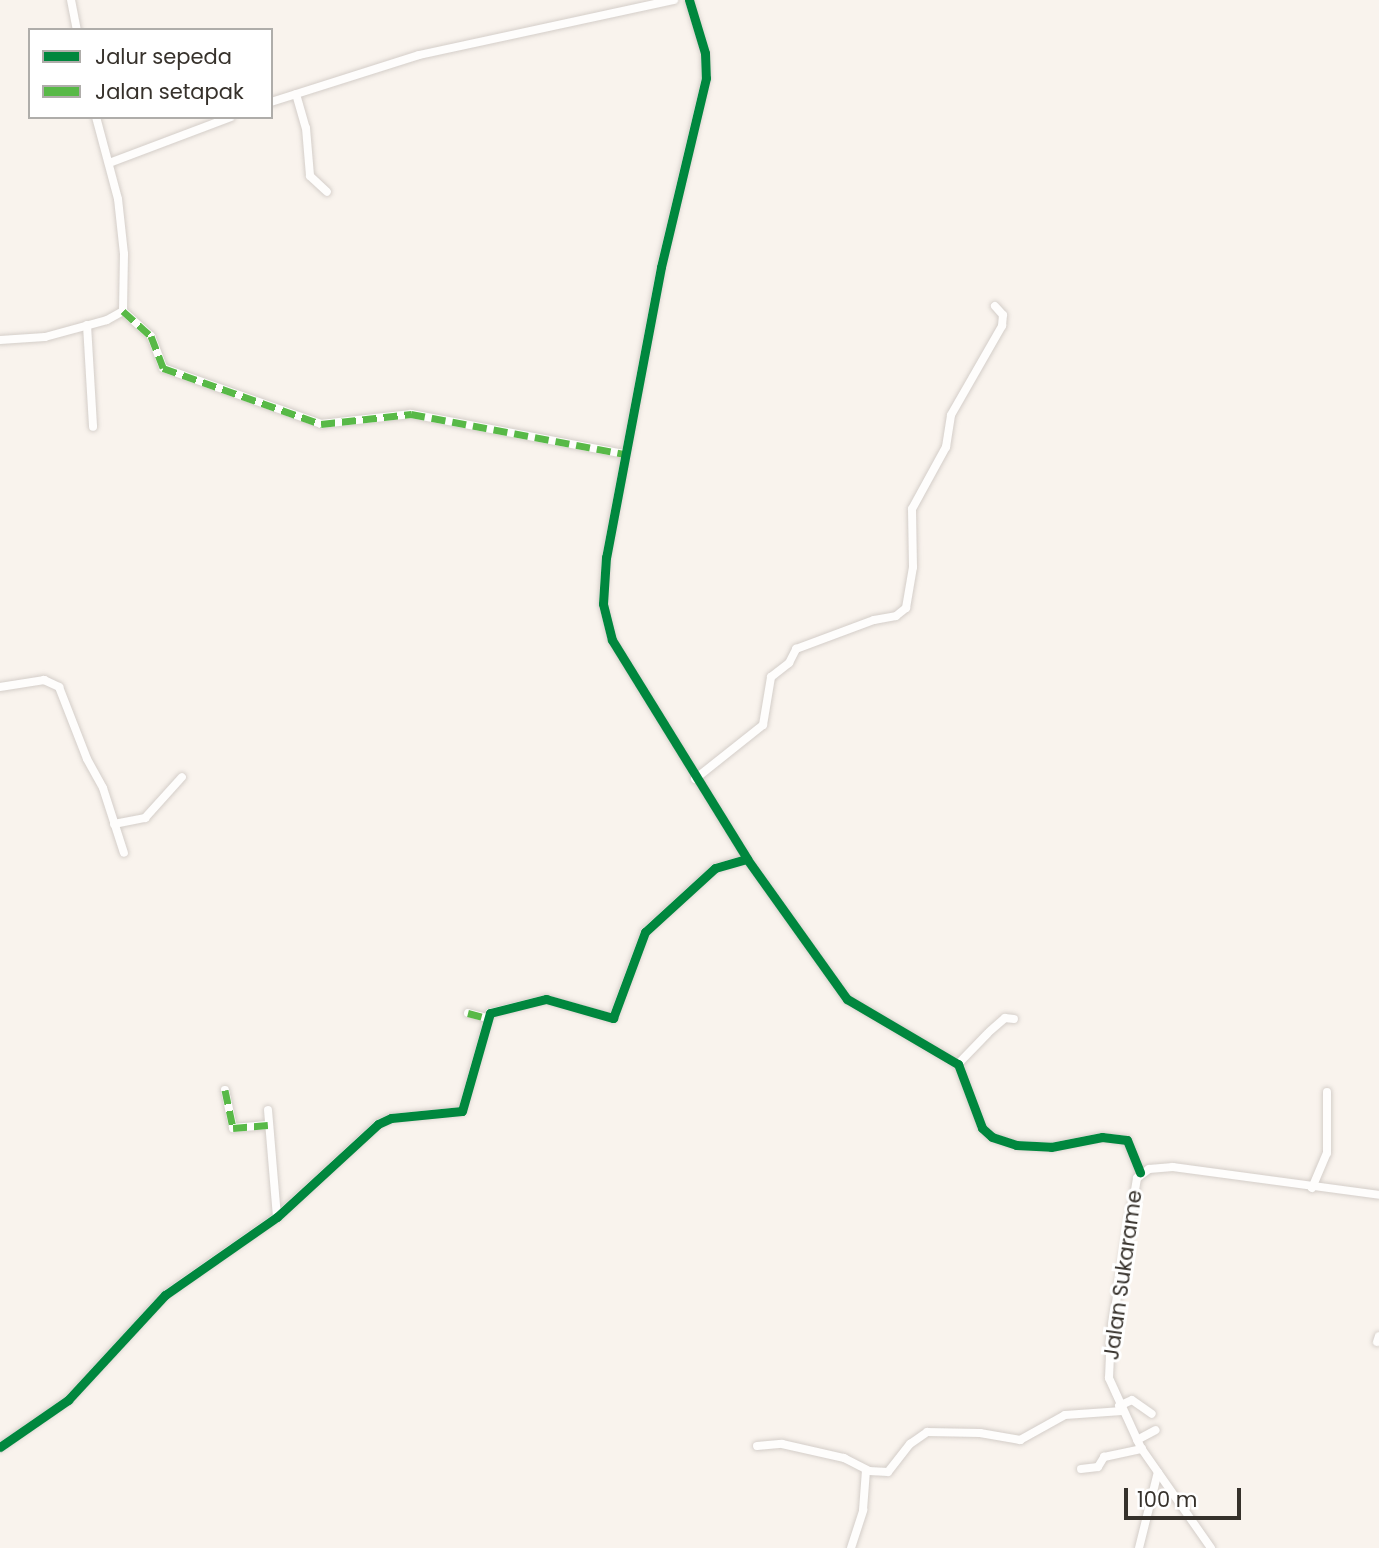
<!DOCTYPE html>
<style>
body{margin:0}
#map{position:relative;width:1379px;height:1548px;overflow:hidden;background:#f9f3ed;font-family:Poppins,sans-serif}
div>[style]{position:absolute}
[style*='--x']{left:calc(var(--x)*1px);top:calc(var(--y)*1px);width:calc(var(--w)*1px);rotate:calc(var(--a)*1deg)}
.roads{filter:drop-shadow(0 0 2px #d4cec9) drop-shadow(0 0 2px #d4cec9)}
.minor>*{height:8px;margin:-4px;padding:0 4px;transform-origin:4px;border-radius:4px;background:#fefdfc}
.quiet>*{height:7px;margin-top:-3.5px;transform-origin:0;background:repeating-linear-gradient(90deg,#58b947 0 14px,transparent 0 21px)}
.cycleway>*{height:9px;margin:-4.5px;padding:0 4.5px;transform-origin:4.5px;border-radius:4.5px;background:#00873e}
span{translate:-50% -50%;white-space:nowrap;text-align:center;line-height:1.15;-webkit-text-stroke:6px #fff;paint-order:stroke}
.street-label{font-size:21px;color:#36312b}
.legend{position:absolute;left:28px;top:28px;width:245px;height:91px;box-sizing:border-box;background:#fff;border:2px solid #afadaa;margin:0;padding:9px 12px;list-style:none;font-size:21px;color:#36312b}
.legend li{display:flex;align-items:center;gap:14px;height:35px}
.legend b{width:35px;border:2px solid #afadaa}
.scale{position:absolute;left:1124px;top:1488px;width:117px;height:32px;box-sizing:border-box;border:4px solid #36312b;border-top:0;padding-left:9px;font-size:21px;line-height:24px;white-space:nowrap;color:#36312b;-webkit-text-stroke:5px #fff;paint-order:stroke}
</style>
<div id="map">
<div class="roads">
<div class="minor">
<div style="--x:71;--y:0;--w:31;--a:79"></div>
<div style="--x:689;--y:0;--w:55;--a:73.2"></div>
<div style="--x:705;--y:53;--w:25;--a:88"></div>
<div style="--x:706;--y:78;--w:194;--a:103.4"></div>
<div style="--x:661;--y:267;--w:295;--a:100.7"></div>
<div style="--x:606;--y:557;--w:47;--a:93.7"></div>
<div style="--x:603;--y:604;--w:37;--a:76"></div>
<div style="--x:612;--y:640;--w:257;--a:58.3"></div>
<div style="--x:747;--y:859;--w:172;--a:54.5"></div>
<div style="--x:847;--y:999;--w:129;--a:30.4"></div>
<div style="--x:958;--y:1064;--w:68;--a:69.4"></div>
<div style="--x:982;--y:1128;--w:13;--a:42"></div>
<div style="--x:992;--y:1137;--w:25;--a:18"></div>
<div style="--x:1016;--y:1145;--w:35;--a:3"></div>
<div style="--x:1051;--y:1147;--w:52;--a:-11.1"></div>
<div style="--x:1102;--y:1137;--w:25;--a:7"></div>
<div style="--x:1127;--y:1140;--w:35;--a:68"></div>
<div style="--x:296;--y:94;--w:35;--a:74"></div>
<div style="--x:306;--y:128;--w:48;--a:85.2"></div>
<div style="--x:310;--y:176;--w:23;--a:43"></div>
<div style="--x:271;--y:102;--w:155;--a:-17.6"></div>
<div style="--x:419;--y:55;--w:261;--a:-12.2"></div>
<div style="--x:109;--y:163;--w:130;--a:-20.7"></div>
<div style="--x:123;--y:311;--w:38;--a:42"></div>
<div style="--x:151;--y:336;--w:34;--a:69"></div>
<div style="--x:163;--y:368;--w:168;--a:19.5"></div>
<div style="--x:321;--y:424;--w:91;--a:-6.3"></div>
<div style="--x:411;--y:414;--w:218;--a:10.6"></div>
<div style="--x:87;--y:325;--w:102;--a:86.6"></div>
<div style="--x:0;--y:340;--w:45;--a:-3.8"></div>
<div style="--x:45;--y:337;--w:64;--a:-15.3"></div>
<div style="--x:107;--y:320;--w:18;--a:-29"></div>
<div style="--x:123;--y:311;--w:57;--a:-89"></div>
<div style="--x:124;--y:254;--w:55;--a:-96.2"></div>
<div style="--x:118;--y:199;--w:85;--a:-105"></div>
<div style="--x:0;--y:687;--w:45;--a:-9"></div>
<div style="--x:44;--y:680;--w:17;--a:25"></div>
<div style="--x:59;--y:687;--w:77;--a:68.7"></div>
<div style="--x:87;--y:759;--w:33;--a:61"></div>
<div style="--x:103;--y:788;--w:68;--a:72.1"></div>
<div style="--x:695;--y:779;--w:87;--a:-38.5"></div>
<div style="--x:763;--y:725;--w:49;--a:-80.5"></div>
<div style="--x:771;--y:677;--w:23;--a:-38"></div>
<div style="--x:789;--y:663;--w:16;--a:-63"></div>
<div style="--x:796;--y:649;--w:83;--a:-20.4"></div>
<div style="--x:874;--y:620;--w:22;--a:-10"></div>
<div style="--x:896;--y:616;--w:13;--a:-39"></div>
<div style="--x:906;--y:608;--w:42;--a:-80.3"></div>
<div style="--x:913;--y:567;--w:58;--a:-91"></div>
<div style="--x:912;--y:509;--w:71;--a:-61.3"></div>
<div style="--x:946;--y:447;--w:32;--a:-81"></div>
<div style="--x:951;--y:415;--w:103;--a:-60.2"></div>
<div style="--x:1002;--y:326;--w:11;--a:-85"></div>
<div style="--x:1003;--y:315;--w:12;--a:-132"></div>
<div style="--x:114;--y:824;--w:32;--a:-11"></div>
<div style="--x:145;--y:818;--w:55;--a:-47.9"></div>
<div style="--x:468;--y:1013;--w:20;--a:15"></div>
<div style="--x:990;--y:1031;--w:20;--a:-41"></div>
<div style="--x:1005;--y:1018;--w:9;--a:6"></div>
<div style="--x:958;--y:1064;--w:43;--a:-45.9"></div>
<div style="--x:225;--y:1090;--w:39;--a:78"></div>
<div style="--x:233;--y:1128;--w:35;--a:-5"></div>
<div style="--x:268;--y:1110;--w:107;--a:85.2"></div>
<div style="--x:1312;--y:1188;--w:38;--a:-67"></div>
<div style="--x:1327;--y:1153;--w:61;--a:-90"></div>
<div style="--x:1377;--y:1342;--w:6;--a:-72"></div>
<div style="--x:1119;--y:1406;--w:14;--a:-25"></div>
<div style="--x:1132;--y:1400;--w:24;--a:35"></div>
<div style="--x:1137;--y:1440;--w:21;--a:-28"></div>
<div style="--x:757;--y:1446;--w:25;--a:-5"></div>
<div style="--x:782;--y:1444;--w:64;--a:12.7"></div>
<div style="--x:844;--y:1458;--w:28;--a:27"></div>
<div style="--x:869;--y:1471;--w:19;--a:3"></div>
<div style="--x:888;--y:1472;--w:36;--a:-52"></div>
<div style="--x:910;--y:1444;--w:21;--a:-35"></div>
<div style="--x:927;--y:1432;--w:53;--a:1.1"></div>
<div style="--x:980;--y:1433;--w:41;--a:9.9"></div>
<div style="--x:1020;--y:1440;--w:51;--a:-29.1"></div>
<div style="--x:1065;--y:1415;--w:57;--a:-4"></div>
<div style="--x:0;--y:1447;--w:83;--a:-34.7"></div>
<div style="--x:68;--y:1400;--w:143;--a:-47.3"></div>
<div style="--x:165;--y:1295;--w:136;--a:-34.9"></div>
<div style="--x:277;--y:1217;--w:137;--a:-42.6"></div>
<div style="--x:378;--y:1124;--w:14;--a:-25"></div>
<div style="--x:391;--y:1118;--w:71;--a:-5.6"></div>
<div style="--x:462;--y:1111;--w:102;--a:-74.1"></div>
<div style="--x:490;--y:1013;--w:58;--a:-14"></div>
<div style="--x:546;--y:999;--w:70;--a:15.8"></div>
<div style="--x:613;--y:1018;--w:92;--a:-69.6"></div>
<div style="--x:645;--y:932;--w:95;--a:-42.4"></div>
<div style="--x:715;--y:868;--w:33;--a:-16"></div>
<div style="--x:1081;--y:1469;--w:17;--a:-7"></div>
<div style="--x:1098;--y:1467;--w:12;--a:-59"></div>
<div style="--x:1104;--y:1457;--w:39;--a:-12"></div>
<div style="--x:851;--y:1548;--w:40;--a:-72"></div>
<div style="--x:863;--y:1510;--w:40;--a:-85.7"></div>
<div style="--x:1139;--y:1548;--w:78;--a:-76"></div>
<div style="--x:1211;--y:1548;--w:122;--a:-125"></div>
<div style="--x:1141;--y:1448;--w:77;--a:-114.6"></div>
<div style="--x:1109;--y:1378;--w:46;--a:-87.5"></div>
<div style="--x:1111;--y:1332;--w:156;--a:-80.4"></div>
<div style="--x:1137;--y:1178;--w:15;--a:-37"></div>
<div style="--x:1149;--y:1169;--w:24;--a:-5"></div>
<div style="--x:1173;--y:1167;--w:208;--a:7.7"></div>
</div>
</div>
<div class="quiet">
<div style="--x:123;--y:311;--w:38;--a:42"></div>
<div style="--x:151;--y:336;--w:34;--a:69"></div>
<div style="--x:163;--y:368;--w:168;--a:19.5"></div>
<div style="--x:321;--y:424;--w:91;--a:-6.3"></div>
<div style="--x:411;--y:414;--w:218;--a:10.6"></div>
<div style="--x:468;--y:1013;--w:20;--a:15"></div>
<div style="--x:225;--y:1090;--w:39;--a:78"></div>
<div style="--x:233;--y:1128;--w:35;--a:-5"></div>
</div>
<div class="cycleway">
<div style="--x:689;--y:0;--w:55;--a:73.2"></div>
<div style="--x:705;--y:53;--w:25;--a:88"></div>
<div style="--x:706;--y:78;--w:194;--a:103.4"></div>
<div style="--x:661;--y:267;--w:295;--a:100.7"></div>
<div style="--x:606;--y:557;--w:47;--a:93.7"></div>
<div style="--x:603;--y:604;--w:37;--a:76"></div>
<div style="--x:612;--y:640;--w:257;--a:58.3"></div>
<div style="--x:747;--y:859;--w:172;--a:54.5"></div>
<div style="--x:847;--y:999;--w:129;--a:30.4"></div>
<div style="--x:958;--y:1064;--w:68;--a:69.4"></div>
<div style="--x:982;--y:1128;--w:13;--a:42"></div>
<div style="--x:992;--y:1137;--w:25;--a:18"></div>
<div style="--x:1016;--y:1145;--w:35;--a:3"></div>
<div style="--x:1051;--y:1147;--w:52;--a:-11.1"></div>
<div style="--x:1102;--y:1137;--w:25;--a:7"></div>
<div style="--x:1127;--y:1140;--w:35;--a:68"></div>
<div style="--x:0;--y:1447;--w:83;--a:-34.7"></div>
<div style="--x:68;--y:1400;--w:143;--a:-47.3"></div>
<div style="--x:165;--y:1295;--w:136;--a:-34.9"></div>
<div style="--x:277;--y:1217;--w:137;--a:-42.6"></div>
<div style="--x:378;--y:1124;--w:14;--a:-25"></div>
<div style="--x:391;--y:1118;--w:71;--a:-5.6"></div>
<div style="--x:462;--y:1111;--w:102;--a:-74.1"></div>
<div style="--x:490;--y:1013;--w:58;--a:-14"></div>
<div style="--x:546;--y:999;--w:70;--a:15.8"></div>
<div style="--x:613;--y:1018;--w:92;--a:-69.6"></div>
<div style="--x:645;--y:932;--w:95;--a:-42.4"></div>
<div style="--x:715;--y:868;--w:33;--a:-16"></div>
</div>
<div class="street-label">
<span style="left:1123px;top:1275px;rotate:-82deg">Jalan Sukarame</span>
</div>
<ul class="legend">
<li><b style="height:9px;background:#00873e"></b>Jalur sepeda</li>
<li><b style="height:9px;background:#58b947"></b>Jalan setapak</li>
</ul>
<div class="scale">100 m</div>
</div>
